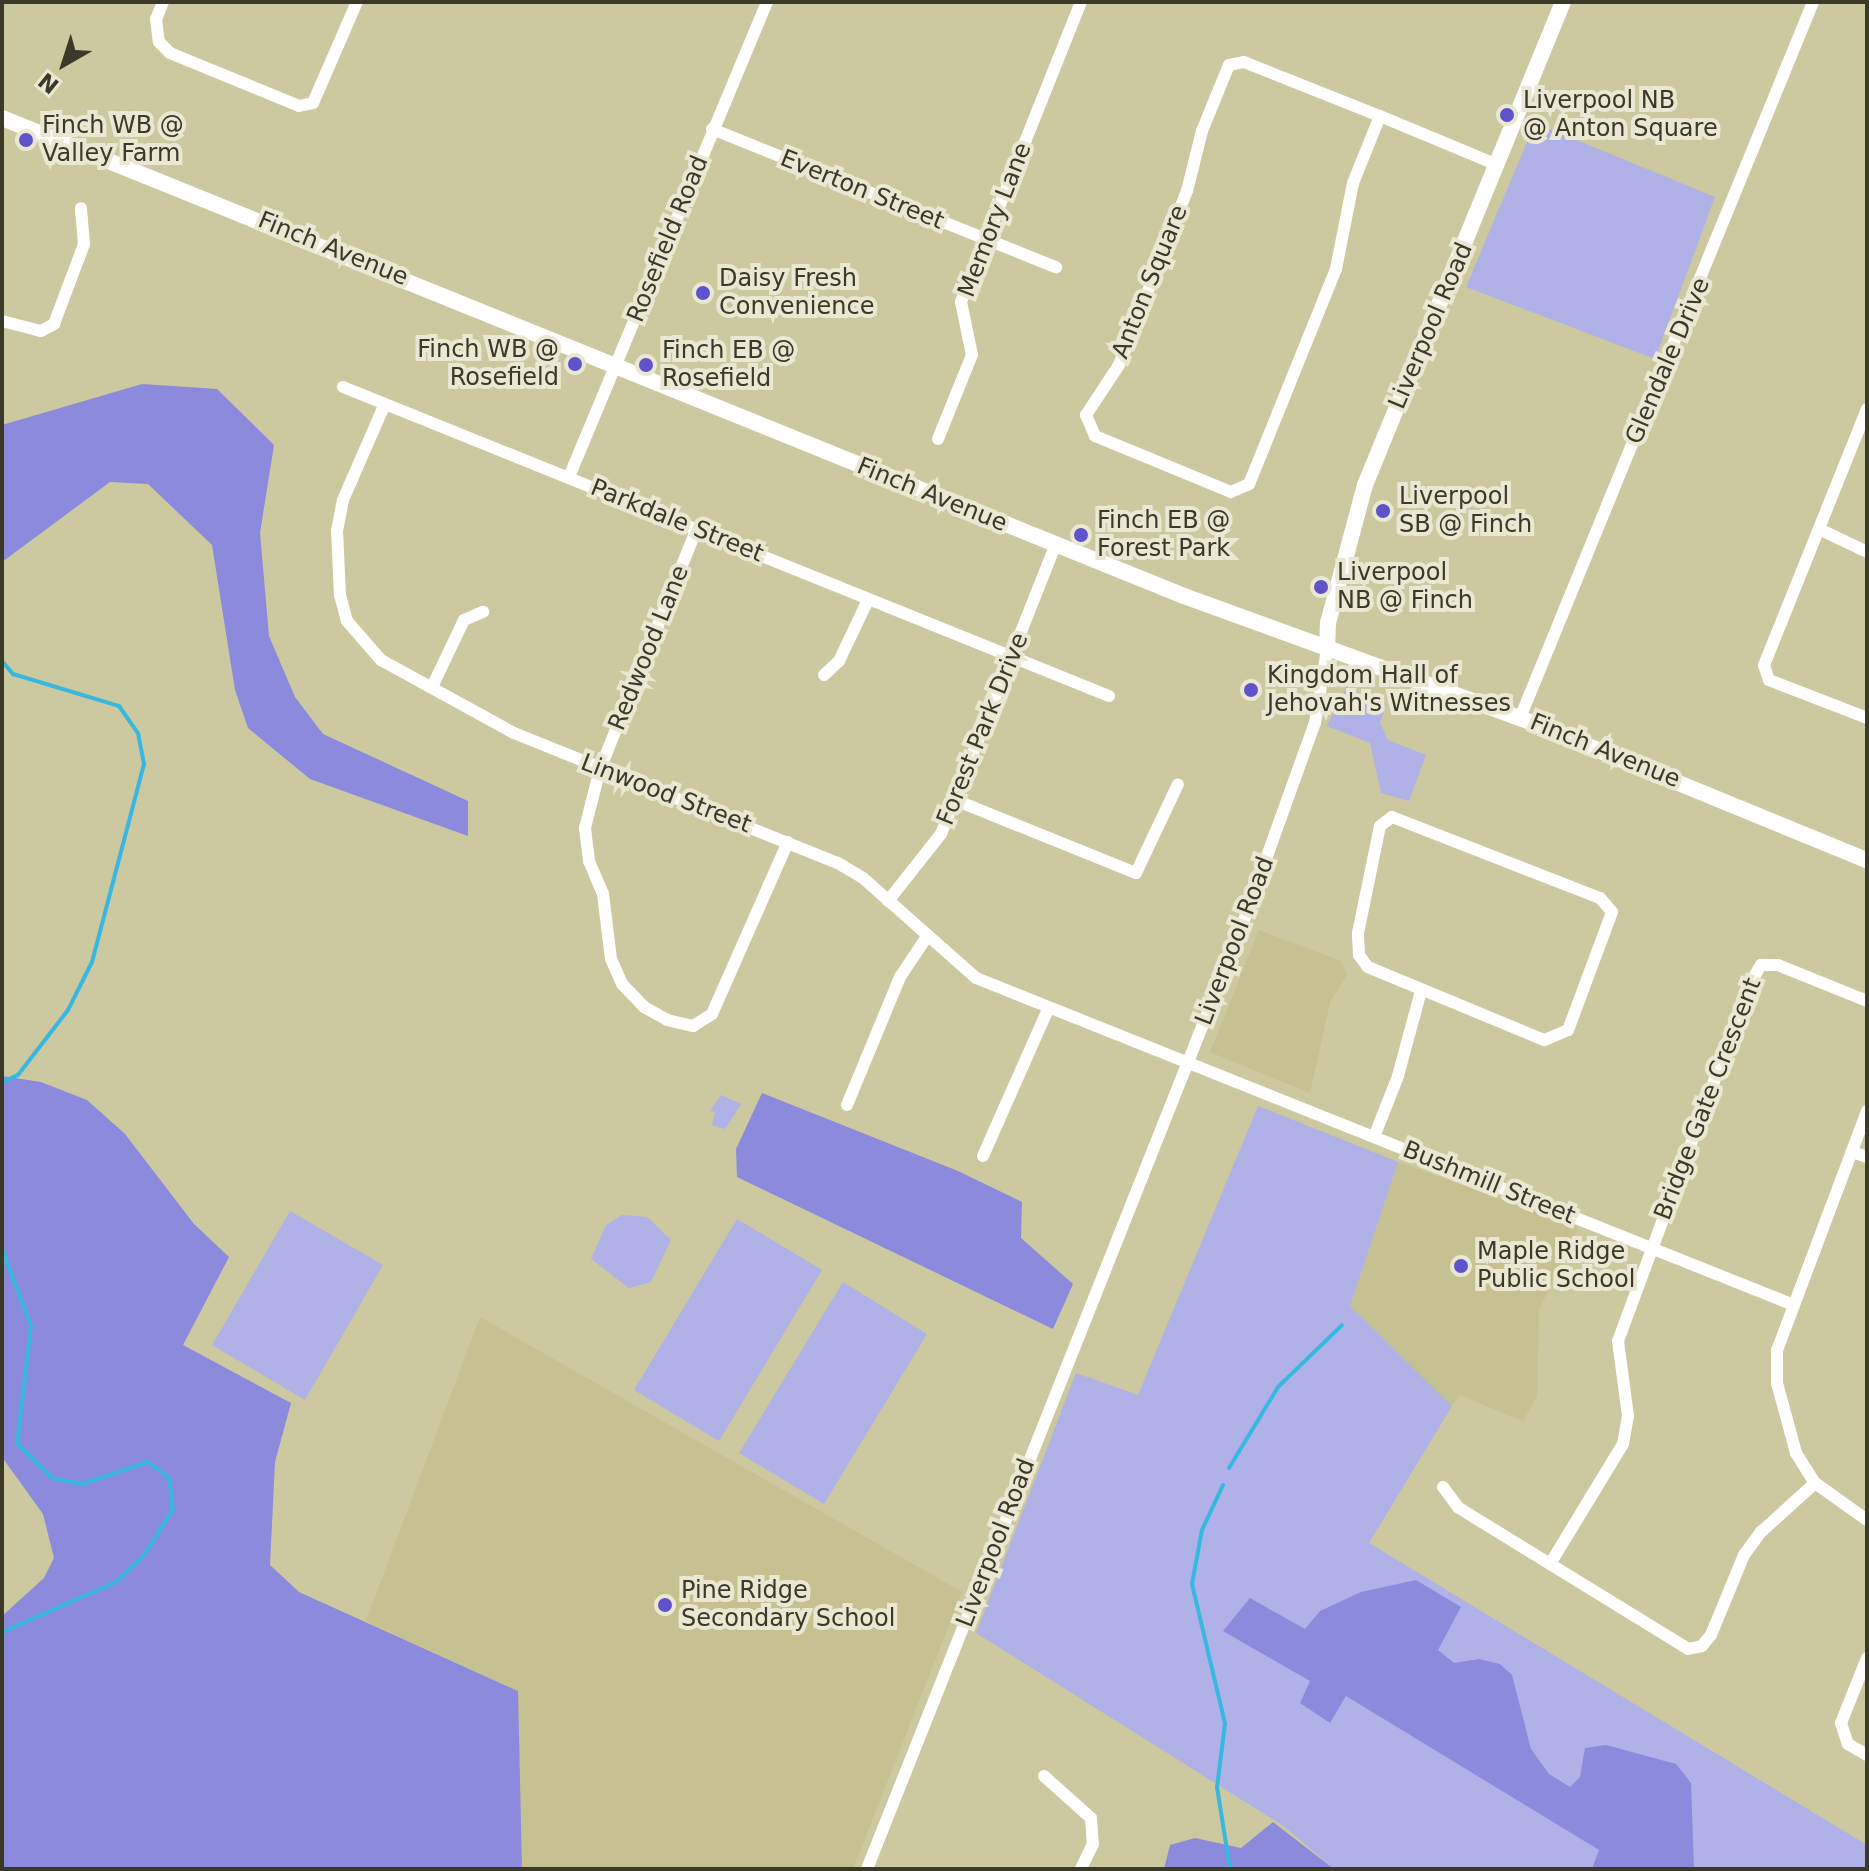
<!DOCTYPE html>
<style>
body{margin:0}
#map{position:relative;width:1869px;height:1871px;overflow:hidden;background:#ccc89f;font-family:"DejaVu Sans",sans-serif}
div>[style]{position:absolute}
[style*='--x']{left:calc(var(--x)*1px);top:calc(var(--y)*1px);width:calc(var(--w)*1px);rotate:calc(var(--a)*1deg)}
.built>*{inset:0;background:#c5c190}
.green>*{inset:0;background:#b0b1e7}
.forest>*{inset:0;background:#8b8add}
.stream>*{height:4px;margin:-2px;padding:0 2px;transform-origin:2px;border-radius:2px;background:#38b8e0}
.minor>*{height:12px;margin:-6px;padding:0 6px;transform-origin:6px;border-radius:6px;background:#fff}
.major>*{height:16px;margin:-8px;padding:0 8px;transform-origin:8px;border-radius:8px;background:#fff}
.dots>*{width:22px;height:22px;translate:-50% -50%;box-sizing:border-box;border:4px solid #eae8d3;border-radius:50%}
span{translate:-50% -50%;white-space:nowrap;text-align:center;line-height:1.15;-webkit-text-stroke:8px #eae8d3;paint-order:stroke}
.poi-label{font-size:24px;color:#3b3928}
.left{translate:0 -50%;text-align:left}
.right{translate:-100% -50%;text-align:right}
.street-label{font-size:24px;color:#3b3928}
.frame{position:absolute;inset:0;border:4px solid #3b3928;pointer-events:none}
.north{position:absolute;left:24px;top:24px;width:80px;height:80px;-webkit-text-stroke:6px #eae8d3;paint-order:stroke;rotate:219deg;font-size:22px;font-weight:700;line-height:32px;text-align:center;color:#3b3928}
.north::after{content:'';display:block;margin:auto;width:28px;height:36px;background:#3b3928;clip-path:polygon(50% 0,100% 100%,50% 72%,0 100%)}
</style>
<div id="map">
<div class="built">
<div style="clip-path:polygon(1259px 930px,1341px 961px,1347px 975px,1330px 1002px,1310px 1093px,1210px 1052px)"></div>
<div style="clip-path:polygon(1398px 1162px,1578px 1227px,1539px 1310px,1537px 1396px,1523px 1421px,1460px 1395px,1452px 1406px,1350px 1306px)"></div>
<div style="clip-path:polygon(480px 1317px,962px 1592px,853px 1869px,520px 1868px,518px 1691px,366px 1621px)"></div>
</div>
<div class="green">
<div style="clip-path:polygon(1535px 123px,1715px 197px,1655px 359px,1466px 287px)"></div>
<div style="clip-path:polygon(1346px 687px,1386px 704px,1380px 723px,1388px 740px,1426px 755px,1409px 801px,1381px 793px,1370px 743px,1327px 726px)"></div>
<div style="clip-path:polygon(721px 1095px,741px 1104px,725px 1129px,712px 1125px,715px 1112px,710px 1111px)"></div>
<div style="clip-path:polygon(1258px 1106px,1398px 1162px,1350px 1306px,1452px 1406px,1369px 1543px,1867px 1845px,1867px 1869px,1334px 1869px,1285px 1827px,976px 1633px,1076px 1373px,1138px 1395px)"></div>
<div style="clip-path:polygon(290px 1211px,383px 1265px,305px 1400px,212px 1345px)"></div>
<div style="clip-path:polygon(622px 1215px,647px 1217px,671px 1240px,651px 1282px,629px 1288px,591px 1259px,606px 1225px)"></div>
<div style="clip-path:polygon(737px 1219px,822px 1270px,719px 1441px,634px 1390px)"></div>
<div style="clip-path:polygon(843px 1282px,927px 1334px,824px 1504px,739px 1453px)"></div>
</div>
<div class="forest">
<div style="clip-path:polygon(142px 384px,217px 389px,274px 445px,260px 533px,269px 636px,295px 697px,323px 734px,468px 801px,468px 836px,310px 779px,248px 728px,235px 690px,212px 545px,148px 484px,110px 482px,2px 562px,2px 425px)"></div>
<div style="clip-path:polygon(2px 1076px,41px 1082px,87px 1100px,125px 1134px,194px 1224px,229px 1257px,183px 1345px,291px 1403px,275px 1462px,270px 1565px,299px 1592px,518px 1691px,522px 1869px,2px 1869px,2px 1616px,44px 1578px,54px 1558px,43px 1514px,2px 1457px)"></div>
<div style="clip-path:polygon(762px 1093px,958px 1171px,1022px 1202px,1021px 1238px,1073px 1284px,1053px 1329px,737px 1177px,736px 1149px)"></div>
<div style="clip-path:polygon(1416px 1580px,1461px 1607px,1438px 1650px,1454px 1663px,1479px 1659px,1500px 1664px,1512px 1675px,1531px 1749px,1549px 1774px,1570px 1787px,1580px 1777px,1585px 1748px,1606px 1745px,1676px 1764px,1691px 1783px,1694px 1869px,1592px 1869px,1599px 1850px,1346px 1696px,1330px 1723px,1300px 1703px,1310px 1681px,1223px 1631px,1250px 1598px,1305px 1629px,1320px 1611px,1361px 1592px)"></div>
<div style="clip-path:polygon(1273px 1822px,1334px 1869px,1164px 1869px,1170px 1845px,1195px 1838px,1241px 1848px)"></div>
</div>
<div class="stream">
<div style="--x:2;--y:661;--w:17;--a:50"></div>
<div style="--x:13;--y:674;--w:111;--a:16.8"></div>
<div style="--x:119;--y:706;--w:33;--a:55"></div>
<div style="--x:138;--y:733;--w:32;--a:79"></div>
<div style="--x:144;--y:764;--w:205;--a:104.7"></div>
<div style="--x:92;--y:962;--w:54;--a:116.6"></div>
<div style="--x:68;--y:1010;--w:82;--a:127.6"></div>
<div style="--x:18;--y:1075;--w:17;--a:156"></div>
<div style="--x:2;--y:1249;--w:82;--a:69.4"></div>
<div style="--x:31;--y:1326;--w:118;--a:96.8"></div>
<div style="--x:17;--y:1443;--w:49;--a:45"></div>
<div style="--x:52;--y:1478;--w:31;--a:11"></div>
<div style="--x:82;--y:1484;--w:70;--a:-18.4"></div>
<div style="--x:148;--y:1462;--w:26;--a:37"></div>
<div style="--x:169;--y:1478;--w:31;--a:83"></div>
<div style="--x:173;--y:1509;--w:53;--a:121.9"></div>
<div style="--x:145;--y:1554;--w:40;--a:136"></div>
<div style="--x:116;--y:1582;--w:124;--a:156.3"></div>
<div style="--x:1229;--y:1468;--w:95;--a:-58.8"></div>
<div style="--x:1278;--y:1387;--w:89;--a:-44.1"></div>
<div style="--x:1223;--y:1485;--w:50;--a:115"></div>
<div style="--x:1202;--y:1530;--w:55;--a:100.5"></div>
<div style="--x:1192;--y:1584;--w:144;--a:76.7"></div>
<div style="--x:1225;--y:1724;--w:64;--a:97.2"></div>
<div style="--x:1217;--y:1787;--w:83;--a:81"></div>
</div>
<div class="minor">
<div style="--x:163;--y:2;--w:18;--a:112"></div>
<div style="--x:156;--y:19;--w:23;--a:83"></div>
<div style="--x:159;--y:42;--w:16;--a:45"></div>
<div style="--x:170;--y:53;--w:139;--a:22.3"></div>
<div style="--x:299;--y:106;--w:14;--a:-12"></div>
<div style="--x:313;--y:103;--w:110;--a:-66.5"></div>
<div style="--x:1380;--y:116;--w:72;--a:111.9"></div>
<div style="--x:1353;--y:183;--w:88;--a:101.2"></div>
<div style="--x:1336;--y:269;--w:232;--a:112"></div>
<div style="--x:1249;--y:484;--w:20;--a:156"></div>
<div style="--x:1231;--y:492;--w:147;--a:-157.6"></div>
<div style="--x:1095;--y:436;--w:23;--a:-113"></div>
<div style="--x:1086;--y:415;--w:60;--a:-56.6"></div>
<div style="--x:1119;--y:365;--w:187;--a:-68.7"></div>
<div style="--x:1187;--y:191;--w:62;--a:-76"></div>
<div style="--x:1202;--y:131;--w:71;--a:-67.8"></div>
<div style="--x:1229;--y:65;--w:15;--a:-11"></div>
<div style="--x:1244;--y:62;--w:146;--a:21.7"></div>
<div style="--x:1380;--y:116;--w:128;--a:22.6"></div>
<div style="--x:712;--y:129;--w:371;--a:21.9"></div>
<div style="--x:2;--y:321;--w:40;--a:14.4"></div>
<div style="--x:41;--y:331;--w:15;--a:-28"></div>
<div style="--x:54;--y:324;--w:85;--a:-69.4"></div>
<div style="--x:84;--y:244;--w:36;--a:-95"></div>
<div style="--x:343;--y:387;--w:826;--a:21.97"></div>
<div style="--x:384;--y:406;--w:103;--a:113.6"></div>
<div style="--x:343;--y:500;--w:31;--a:101"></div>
<div style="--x:337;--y:530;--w:65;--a:87.4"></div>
<div style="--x:340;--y:595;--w:27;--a:75"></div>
<div style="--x:347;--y:621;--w:52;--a:48.9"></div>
<div style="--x:381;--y:660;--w:152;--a:28.8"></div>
<div style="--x:514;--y:733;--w:349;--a:21.9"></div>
<div style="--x:838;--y:863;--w:29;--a:31"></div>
<div style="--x:863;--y:878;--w:151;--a:41.5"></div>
<div style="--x:976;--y:978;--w:878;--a:21.8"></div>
<div style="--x:1867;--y:409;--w:276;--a:111.9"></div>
<div style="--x:1764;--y:665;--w:16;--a:72"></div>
<div style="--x:1769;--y:680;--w:105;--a:21.2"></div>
<div style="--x:938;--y:439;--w:91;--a:-68"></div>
<div style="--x:972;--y:355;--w:54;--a:-101.7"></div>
<div style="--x:961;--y:302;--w:323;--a:-68.2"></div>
<div style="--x:569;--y:477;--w:515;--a:-67.37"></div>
<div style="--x:697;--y:528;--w:260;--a:111.9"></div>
<div style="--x:600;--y:769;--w:61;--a:104.3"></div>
<div style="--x:585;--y:828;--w:33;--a:83"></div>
<div style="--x:589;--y:861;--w:36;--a:67"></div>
<div style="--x:603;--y:894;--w:65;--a:83"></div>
<div style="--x:611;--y:959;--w:27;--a:66"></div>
<div style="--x:622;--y:984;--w:32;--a:46"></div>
<div style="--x:644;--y:1007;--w:26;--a:29"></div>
<div style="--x:667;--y:1020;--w:27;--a:13"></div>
<div style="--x:693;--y:1026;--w:22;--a:-32"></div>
<div style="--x:712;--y:1014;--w:188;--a:-66.2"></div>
<div style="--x:1819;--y:529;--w:53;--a:25.6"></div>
<div style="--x:824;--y:675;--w:21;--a:-43"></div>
<div style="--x:839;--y:661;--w:68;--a:-64.6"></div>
<div style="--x:432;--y:687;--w:74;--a:-64.5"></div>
<div style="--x:464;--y:620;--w:21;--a:-23"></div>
<div style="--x:1520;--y:718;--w:774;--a:-67.74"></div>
<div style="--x:955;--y:800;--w:195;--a:22"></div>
<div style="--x:1136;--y:873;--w:98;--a:-64.7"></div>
<div style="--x:1392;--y:817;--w:223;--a:21.3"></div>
<div style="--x:1600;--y:898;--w:18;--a:49"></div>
<div style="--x:1612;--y:912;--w:126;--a:110.4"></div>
<div style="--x:1568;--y:1030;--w:26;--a:157"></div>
<div style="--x:1544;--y:1040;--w:191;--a:-157.5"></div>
<div style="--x:1368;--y:967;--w:15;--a:-127"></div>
<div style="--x:1359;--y:955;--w:22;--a:-93"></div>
<div style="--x:1358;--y:933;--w:109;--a:-78.4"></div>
<div style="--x:1380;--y:826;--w:15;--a:-37"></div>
<div style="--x:888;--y:901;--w:85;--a:-51.7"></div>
<div style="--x:941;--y:834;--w:312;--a:-68.4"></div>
<div style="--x:847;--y:1105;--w:139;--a:-67.5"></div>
<div style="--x:900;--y:977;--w:47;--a:-56.3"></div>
<div style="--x:1867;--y:1111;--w:255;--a:110.6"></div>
<div style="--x:1777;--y:1350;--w:33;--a:90"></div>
<div style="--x:1777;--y:1383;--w:73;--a:74.8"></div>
<div style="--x:1796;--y:1453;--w:36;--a:58"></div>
<div style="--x:1815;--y:1483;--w:64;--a:35.4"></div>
<div style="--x:1374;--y:1137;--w:66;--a:-68.5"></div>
<div style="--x:1398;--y:1076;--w:88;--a:-74.9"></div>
<div style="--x:1852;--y:1152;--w:16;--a:18"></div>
<div style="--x:983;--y:1156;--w:161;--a:-66.1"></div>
<div style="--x:1443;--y:1487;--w:26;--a:53"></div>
<div style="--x:1459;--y:1508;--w:269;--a:31.6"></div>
<div style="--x:1688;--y:1649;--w:14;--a:-12"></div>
<div style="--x:1702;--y:1646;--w:14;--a:-51"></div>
<div style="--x:1711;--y:1635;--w:87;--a:-67.6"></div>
<div style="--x:1744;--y:1555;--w:29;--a:-54"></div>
<div style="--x:1761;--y:1532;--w:73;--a:-42.2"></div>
<div style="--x:1550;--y:1564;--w:140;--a:-58.7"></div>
<div style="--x:1623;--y:1444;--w:28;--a:-80"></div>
<div style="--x:1628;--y:1416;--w:76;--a:-97.6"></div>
<div style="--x:1618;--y:1341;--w:383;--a:-69.7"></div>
<div style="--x:1751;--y:982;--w:20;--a:-60"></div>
<div style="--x:1761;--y:965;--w:17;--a:0"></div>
<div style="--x:1778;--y:965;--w:96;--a:22"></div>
<div style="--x:1867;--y:1658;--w:70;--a:111.8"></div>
<div style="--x:1841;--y:1723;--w:22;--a:72"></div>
<div style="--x:1848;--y:1744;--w:22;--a:30"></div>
<div style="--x:1044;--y:1776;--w:63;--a:41.8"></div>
<div style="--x:1091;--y:1818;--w:26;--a:86"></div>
<div style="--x:1093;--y:1844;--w:28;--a:116"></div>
<div style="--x:867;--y:1869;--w:1009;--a:-68.31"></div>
<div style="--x:1240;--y:931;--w:221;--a:-70.2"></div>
<div style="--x:1315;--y:723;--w:74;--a:-80.7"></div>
</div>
<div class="major">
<div style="--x:2;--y:118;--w:1275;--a:22.02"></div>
<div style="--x:1184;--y:596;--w:357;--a:20"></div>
<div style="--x:1520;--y:718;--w:375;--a:22.3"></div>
<div style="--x:1327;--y:650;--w:27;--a:-88"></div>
<div style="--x:1328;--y:623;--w:143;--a:-75"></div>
<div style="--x:1365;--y:485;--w:522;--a:-67.71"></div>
</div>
<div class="dots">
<div style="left:1507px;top:115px;background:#5f52cb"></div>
<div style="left:26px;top:140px;background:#5f52cb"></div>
<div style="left:703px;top:293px;background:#5f52cb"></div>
<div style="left:575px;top:364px;background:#5f52cb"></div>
<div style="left:646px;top:365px;background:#5f52cb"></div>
<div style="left:1383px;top:511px;background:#5f52cb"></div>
<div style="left:1081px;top:535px;background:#5f52cb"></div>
<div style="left:1321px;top:587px;background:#5f52cb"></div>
<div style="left:1251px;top:690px;background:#5f52cb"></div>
<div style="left:1461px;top:1266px;background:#5f52cb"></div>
<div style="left:665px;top:1605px;background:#5f52cb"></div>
</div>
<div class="poi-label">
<span class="left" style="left:1523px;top:115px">Liverpool NB<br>@ Anton Square</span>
<span class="left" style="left:42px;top:140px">Finch WB @<br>Valley Farm</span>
<span class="left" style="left:719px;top:293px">Daisy Fresh<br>Convenience</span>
<span class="right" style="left:559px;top:364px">Finch WB @<br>Rosefield</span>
<span class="left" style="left:662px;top:365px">Finch EB @<br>Rosefield</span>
<span class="left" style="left:1399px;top:511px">Liverpool<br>SB @ Finch</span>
<span class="left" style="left:1097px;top:535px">Finch EB @<br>Forest Park</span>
<span class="left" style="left:1337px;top:587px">Liverpool<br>NB @ Finch</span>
<span class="left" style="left:1267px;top:690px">Kingdom Hall of<br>Jehovah's Witnesses</span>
<span class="left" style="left:1477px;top:1266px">Maple Ridge<br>Public School</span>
<span class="left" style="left:681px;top:1605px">Pine Ridge<br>Secondary School</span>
</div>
<div class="street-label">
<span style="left:862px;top:190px;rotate:22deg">Everton Street</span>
<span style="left:995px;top:220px;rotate:-69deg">Memory Lane</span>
<span style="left:668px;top:239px;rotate:-68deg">Rosefield Road</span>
<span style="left:333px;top:249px;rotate:22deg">Finch Avenue</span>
<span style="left:1150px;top:282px;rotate:-68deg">Anton Square</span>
<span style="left:1431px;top:326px;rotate:-67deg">Liverpool Road</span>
<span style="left:1668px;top:361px;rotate:-67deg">Glendale Drive</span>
<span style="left:932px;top:495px;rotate:22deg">Finch Avenue</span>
<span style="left:677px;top:521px;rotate:22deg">Parkdale Street</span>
<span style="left:649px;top:648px;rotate:-68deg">Redwood Lane</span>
<span style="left:983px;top:729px;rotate:-68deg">Forest Park Drive</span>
<span style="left:1605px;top:751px;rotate:22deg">Finch Avenue</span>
<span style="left:666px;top:794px;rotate:21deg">Linwood Street</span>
<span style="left:1235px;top:941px;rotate:-69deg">Liverpool Road</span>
<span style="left:1708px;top:1099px;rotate:-69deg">Bridge Gate Crescent</span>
<span style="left:1489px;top:1183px;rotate:22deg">Bushmill Street</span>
<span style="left:996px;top:1543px;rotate:-69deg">Liverpool Road</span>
</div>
<div class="frame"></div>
<div class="north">N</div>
</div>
